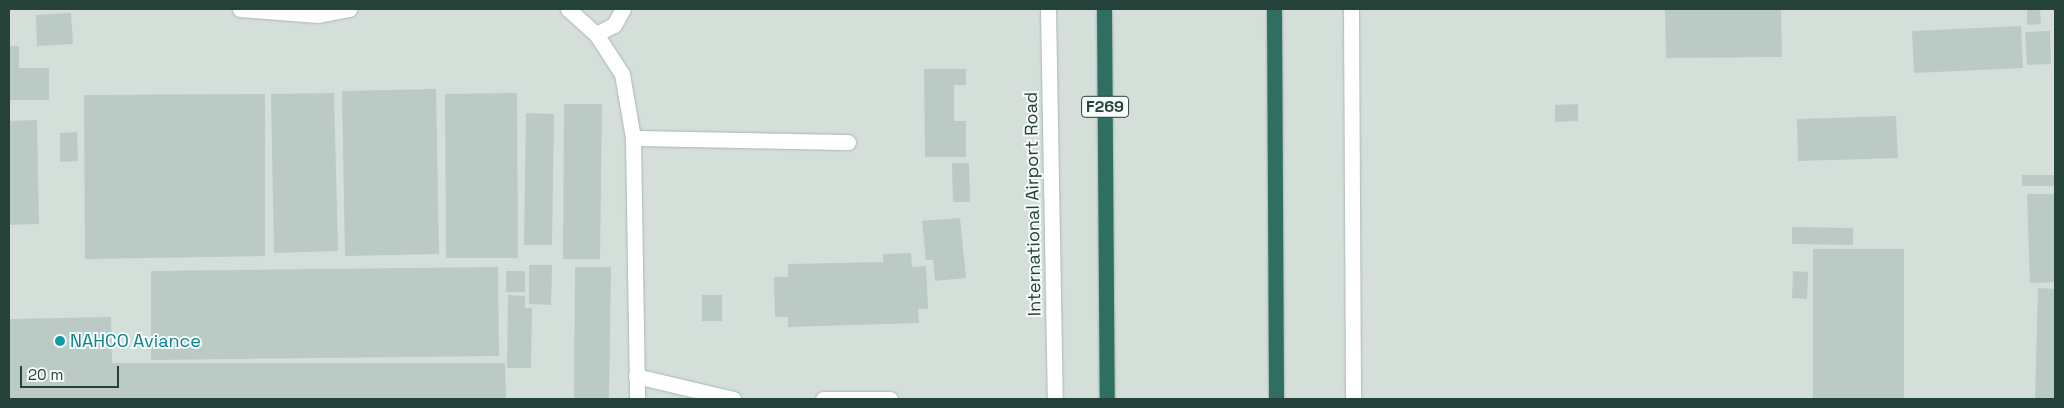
<!DOCTYPE html>
<style>
body{margin:0}
#map{position:relative;width:2064px;height:408px;overflow:hidden;background:#e6efeb;font-family:"Space Grotesk",sans-serif}
div>[style]{position:absolute}
[style*='--x']{left:calc(var(--x)*1px);top:calc(var(--y)*1px);width:calc(var(--w)*1px);rotate:calc(var(--a)*1deg)}
.built>*{inset:0;background:#d4dfda}
.building>*{inset:0;background:#bbcac4}
.roads{filter:drop-shadow(0 0 1px #a8b8b2) drop-shadow(0 0 1px #a8b8b2)}
.service>*{height:15px;margin:-7.5px;padding:0 7.5px;transform-origin:7.5px;border-radius:7.5px;background:#fff}
.secondary>*{height:15px;margin:-7.5px;padding:0 7.5px;transform-origin:7.5px;border-radius:7.5px;background:#fff}
.motorway>*{height:15px;margin:-7.5px;padding:0 7.5px;transform-origin:7.5px;border-radius:7.5px;background:#2f6f62}
.dots>*{width:14px;height:14px;translate:-50% -50%;box-sizing:border-box;border:2px solid #f7fbf9;border-radius:50%}
span{translate:-50% -50%;white-space:nowrap;text-align:center;line-height:1.15;-webkit-text-stroke:4px #f7fbf9;paint-order:stroke}
.shield-label span{padding:1px 4px;background:#f7fbf9;border:1px solid;border-radius:4px;-webkit-text-stroke-width:0}
.shield-label{font-size:16px;color:#24423a;font-weight:700}
.street-label{font-size:18px;color:#24423a}
.culture-label{font-size:18px;color:#0d838f}
.left{translate:0 -50%;text-align:left}
.frame{position:absolute;inset:0;border:10px solid #24423a;pointer-events:none}
.scale{position:absolute;left:20px;top:366px;width:99px;height:22px;box-sizing:border-box;border:2px solid #24423a;border-top:0;padding-left:6px;font-size:15px;line-height:18px;white-space:nowrap;color:#24423a;-webkit-text-stroke:4px #f7fbf9;paint-order:stroke}
</style>
<div id="map">
<div class="built">
<div style="clip-path:polygon(9px 9px,2055px 9px,2055px 399px,9px 399px)"></div>
</div>
<div class="building">
<div style="clip-path:polygon(1665px 9px,1781px 9px,1782px 57px,1666px 58px)"></div>
<div style="clip-path:polygon(2027px 9px,2040px 9px,2041px 24px,2027px 25px)"></div>
<div style="clip-path:polygon(71px 13px,73px 44px,37px 46px,36px 15px)"></div>
<div style="clip-path:polygon(2021px 26px,2023px 68px,1914px 73px,1912px 31px)"></div>
<div style="clip-path:polygon(2050px 31px,2051px 64px,2027px 65px,2025px 32px)"></div>
<div style="clip-path:polygon(9px 46px,19px 46px,19px 68px,49px 68px,49px 100px,9px 100px)"></div>
<div style="clip-path:polygon(924px 69px,966px 69px,966px 85px,954px 85px,954px 121px,966px 121px,966px 157px,925px 157px)"></div>
<div style="clip-path:polygon(436px 89px,439px 254px,345px 256px,342px 91px)"></div>
<div style="clip-path:polygon(334px 93px,338px 251px,274px 253px,271px 94px)"></div>
<div style="clip-path:polygon(517px 93px,518px 258px,446px 258px,445px 94px)"></div>
<div style="clip-path:polygon(265px 94px,265px 256px,85px 259px,84px 95px)"></div>
<div style="clip-path:polygon(564px 104px,602px 104px,600px 259px,563px 259px)"></div>
<div style="clip-path:polygon(1578px 104px,1578px 121px,1555px 122px,1555px 105px)"></div>
<div style="clip-path:polygon(526px 113px,554px 114px,552px 245px,524px 245px)"></div>
<div style="clip-path:polygon(1896px 116px,1898px 158px,1798px 161px,1797px 119px)"></div>
<div style="clip-path:polygon(37px 120px,39px 224px,9px 225px,9px 121px)"></div>
<div style="clip-path:polygon(77px 132px,78px 161px,60px 162px,60px 133px)"></div>
<div style="clip-path:polygon(952px 163px,969px 163px,970px 202px,953px 202px)"></div>
<div style="clip-path:polygon(2022px 175px,2055px 175px,2055px 186px,2022px 186px)"></div>
<div style="clip-path:polygon(2027px 194px,2055px 194px,2055px 282px,2030px 283px)"></div>
<div style="clip-path:polygon(960px 218px,966px 278px,935px 281px,933px 260px,926px 260px,922px 221px)"></div>
<div style="clip-path:polygon(1792px 227px,1853px 228px,1853px 245px,1792px 244px)"></div>
<div style="clip-path:polygon(1813px 249px,1904px 249px,1904px 399px,1813px 399px)"></div>
<div style="clip-path:polygon(911px 253px,912px 267px,926px 266px,928px 309px,918px 309px,919px 323px,788px 327px,788px 317px,775px 317px,774px 277px,788px 277px,788px 264px,883px 262px,883px 254px)"></div>
<div style="clip-path:polygon(529px 265px,552px 265px,551px 305px,529px 304px)"></div>
<div style="clip-path:polygon(498px 267px,499px 356px,151px 360px,151px 271px)"></div>
<div style="clip-path:polygon(575px 267px,611px 267px,609px 399px,574px 399px)"></div>
<div style="clip-path:polygon(506px 271px,525px 271px,525px 292px,506px 292px)"></div>
<div style="clip-path:polygon(1793px 271px,1808px 272px,1807px 299px,1792px 298px)"></div>
<div style="clip-path:polygon(2038px 288px,2055px 289px,2055px 399px,2035px 399px)"></div>
<div style="clip-path:polygon(508px 295px,525px 296px,525px 308px,532px 308px,531px 368px,507px 368px)"></div>
<div style="clip-path:polygon(702px 295px,722px 295px,722px 321px,702px 321px)"></div>
<div style="clip-path:polygon(111px 317px,112px 363px,505px 363px,506px 399px,9px 399px,9px 319px)"></div>
</div>
<div class="roads">
<div class="service">
<div style="--x:240;--y:9;--w:78;--a:4.4"></div>
<div style="--x:318;--y:15;--w:32;--a:-11"></div>
<div style="--x:568;--y:9;--w:38;--a:42"></div>
<div style="--x:596;--y:34;--w:48;--a:57"></div>
<div style="--x:622;--y:74;--w:65;--a:80.2"></div>
<div style="--x:633;--y:138;--w:261;--a:89.1"></div>
<div style="--x:596;--y:34;--w:20;--a:-27"></div>
<div style="--x:614;--y:25;--w:18;--a:-61"></div>
<div style="--x:633;--y:138;--w:215;--a:1.1"></div>
<div style="--x:636;--y:376;--w:100;--a:13.3"></div>
<div style="--x:823;--y:399;--w:67;--a:0"></div>
</div>
<div class="secondary">
<div style="--x:1048;--y:9;--w:390;--a:89"></div>
<div style="--x:1351;--y:9;--w:390;--a:89.7"></div>
</div>
<div class="motorway">
<div style="--x:1104;--y:9;--w:390;--a:89.6"></div>
<div style="--x:1274;--y:9;--w:390;--a:89.7"></div>
</div>
</div>
<div class="dots">
<div style="left:60px;top:341px;background:#0f9aa8"></div>
</div>
<div class="shield-label">
<span style="left:1105px;top:107px">F269</span>
</div>
<div class="street-label">
<span style="left:1033px;top:204px;rotate:-91deg">International Airport Road</span>
</div>
<div class="culture-label">
<span class="left" style="left:70px;top:341px">NAHCO Aviance</span>
</div>
<div class="frame"></div>
<div class="scale">20 m</div>
</div>
